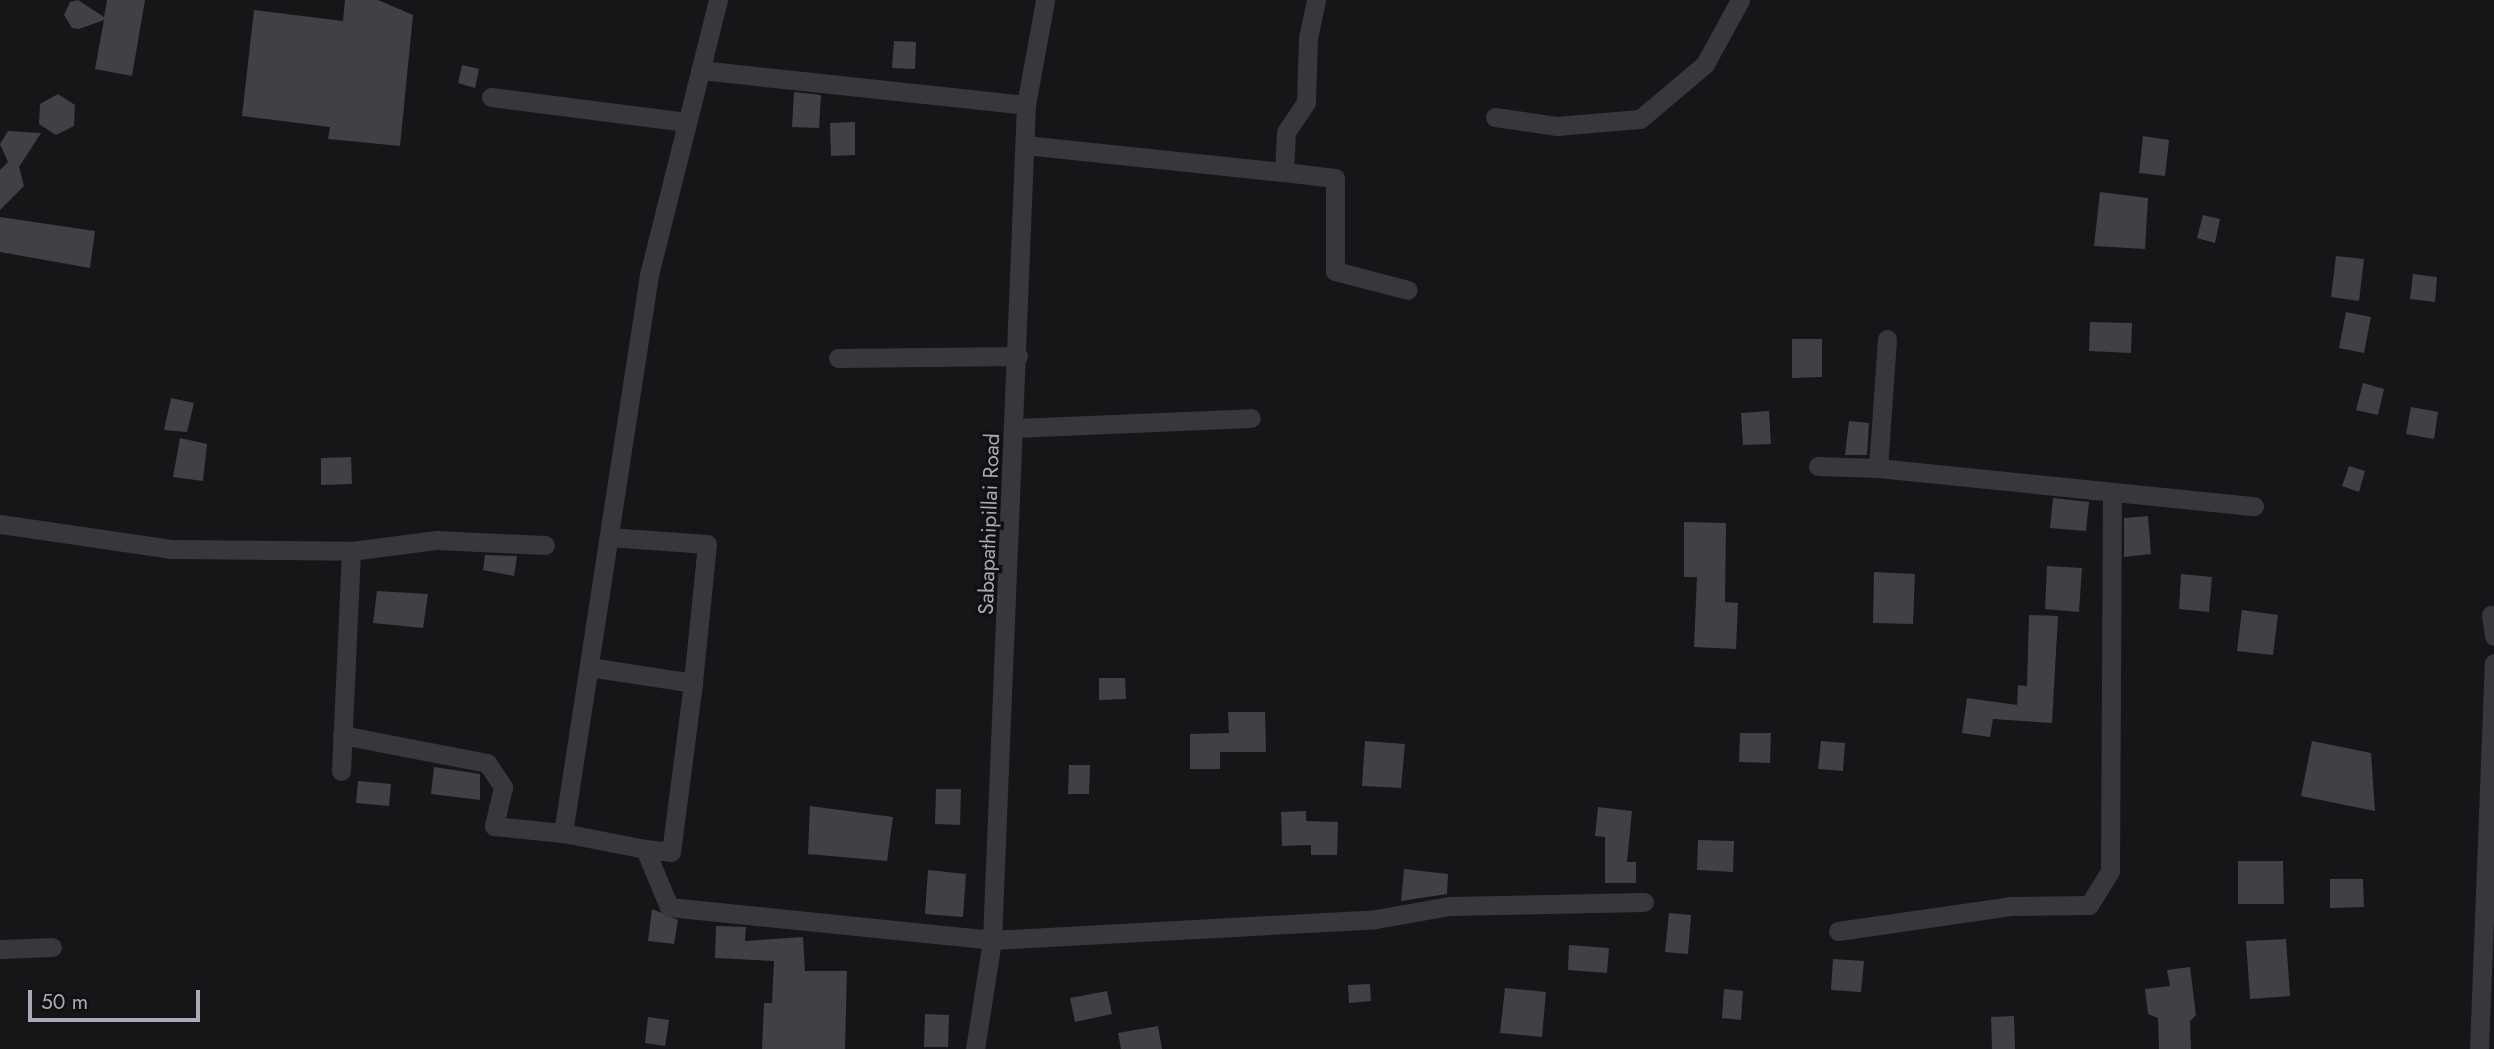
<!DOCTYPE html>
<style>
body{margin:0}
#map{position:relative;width:2494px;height:1049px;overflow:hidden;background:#161618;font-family:Jost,sans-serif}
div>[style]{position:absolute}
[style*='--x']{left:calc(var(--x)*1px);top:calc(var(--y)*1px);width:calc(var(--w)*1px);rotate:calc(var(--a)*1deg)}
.building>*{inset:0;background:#404145}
.minor>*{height:19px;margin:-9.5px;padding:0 9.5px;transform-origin:9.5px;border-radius:9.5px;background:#37383d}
span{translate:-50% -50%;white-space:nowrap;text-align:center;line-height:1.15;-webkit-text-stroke:7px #111113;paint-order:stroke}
.street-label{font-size:21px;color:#a8acb9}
.scale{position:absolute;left:28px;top:990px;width:172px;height:32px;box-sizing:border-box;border:4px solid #a8acb9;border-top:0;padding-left:9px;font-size:21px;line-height:24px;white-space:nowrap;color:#a8acb9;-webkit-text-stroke:5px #111113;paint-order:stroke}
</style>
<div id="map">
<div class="building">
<div style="clip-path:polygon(107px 0,145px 0,132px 76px,95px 69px,104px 20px,79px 29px,72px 28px,64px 15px,70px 2px,78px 0,104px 17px)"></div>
<div style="clip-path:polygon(345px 0,378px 0,413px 15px,400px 146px,328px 139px,330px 127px,242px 116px,254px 10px,343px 21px)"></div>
<div style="clip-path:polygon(894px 41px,916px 42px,915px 69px,892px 68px)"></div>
<div style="clip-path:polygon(462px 65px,479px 69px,475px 88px,458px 83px)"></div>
<div style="clip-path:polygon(794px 92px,821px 95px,819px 128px,792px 127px)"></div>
<div style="clip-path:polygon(58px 94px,75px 105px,74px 126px,56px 135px,39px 124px,40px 104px)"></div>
<div style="clip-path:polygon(855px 122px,855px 155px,831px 156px,830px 123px)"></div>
<div style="clip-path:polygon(8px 131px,41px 133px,19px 167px,24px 186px,0 210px,0 170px,8px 162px,0 144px)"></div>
<div style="clip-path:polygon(2143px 136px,2169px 140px,2165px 176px,2139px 173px)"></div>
<div style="clip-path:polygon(2100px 192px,2148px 198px,2145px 249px,2094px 246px)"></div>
<div style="clip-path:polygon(2203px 215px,2220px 219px,2215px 243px,2197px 238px)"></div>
<div style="clip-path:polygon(0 217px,95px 231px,90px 268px,0 252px)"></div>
<div style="clip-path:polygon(2336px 256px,2364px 259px,2359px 301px,2331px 297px)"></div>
<div style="clip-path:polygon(2413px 274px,2437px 277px,2435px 302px,2410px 299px)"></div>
<div style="clip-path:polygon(2346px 312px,2371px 317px,2364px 353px,2339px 348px)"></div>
<div style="clip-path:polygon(2090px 322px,2132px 323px,2131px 353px,2089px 351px)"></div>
<div style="clip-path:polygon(1792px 339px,1822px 339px,1822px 377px,1792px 378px)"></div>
<div style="clip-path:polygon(2363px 383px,2384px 389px,2378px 415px,2356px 410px)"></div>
<div style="clip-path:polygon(171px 398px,194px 403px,187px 432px,164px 430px)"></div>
<div style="clip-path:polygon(2411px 407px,2438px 412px,2434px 439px,2406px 434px)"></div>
<div style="clip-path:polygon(1769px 411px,1771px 444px,1743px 445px,1741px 413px)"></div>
<div style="clip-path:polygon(1849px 421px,1869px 423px,1867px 455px,1845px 455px)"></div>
<div style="clip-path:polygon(180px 438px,207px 444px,203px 481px,173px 477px)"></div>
<div style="clip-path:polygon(351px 457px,352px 484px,321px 485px,321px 458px)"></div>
<div style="clip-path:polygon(2349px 466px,2365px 471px,2359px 492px,2342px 486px)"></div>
<div style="clip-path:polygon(2053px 498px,2089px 502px,2086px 531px,2050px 528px)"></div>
<div style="clip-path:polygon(2148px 516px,2151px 554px,2124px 557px,2124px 518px)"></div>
<div style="clip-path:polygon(1684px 522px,1726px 523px,1725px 602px,1738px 603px,1736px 649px,1694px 647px,1697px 577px,1684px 577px)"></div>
<div style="clip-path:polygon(485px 555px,517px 556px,514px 576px,483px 570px)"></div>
<div style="clip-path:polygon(2047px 566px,2082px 568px,2079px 612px,2045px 609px)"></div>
<div style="clip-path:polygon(1874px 572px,1915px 574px,1913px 624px,1873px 623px)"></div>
<div style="clip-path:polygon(2181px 574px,2212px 577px,2209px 612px,2179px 609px)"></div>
<div style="clip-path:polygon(377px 591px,428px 594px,423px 628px,373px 623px)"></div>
<div style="clip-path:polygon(2242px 610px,2278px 615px,2273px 655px,2237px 651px)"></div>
<div style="clip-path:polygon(2029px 615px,2058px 616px,2052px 723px,1993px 719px,1990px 737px,1962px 733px,1967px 698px,2017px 705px,2018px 685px,2027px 686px)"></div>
<div style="clip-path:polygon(1099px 678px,1125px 678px,1126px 699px,1099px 700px)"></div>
<div style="clip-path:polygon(1228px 712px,1265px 712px,1266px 752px,1220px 752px,1220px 769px,1190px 769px,1190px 734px,1229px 733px)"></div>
<div style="clip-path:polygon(1740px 733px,1771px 733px,1770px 763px,1739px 762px)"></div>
<div style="clip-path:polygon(1365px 741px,1405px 744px,1401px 788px,1362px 786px)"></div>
<div style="clip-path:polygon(1821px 741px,1845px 743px,1843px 771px,1818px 769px)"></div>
<div style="clip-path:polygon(2312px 741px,2371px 753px,2375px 811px,2301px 796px)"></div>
<div style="clip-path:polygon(1069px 765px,1090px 765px,1089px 794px,1068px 794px)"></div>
<div style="clip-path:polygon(434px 767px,480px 774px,480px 800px,431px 794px)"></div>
<div style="clip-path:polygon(358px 781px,391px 784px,389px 806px,356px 803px)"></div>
<div style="clip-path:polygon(936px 789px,961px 789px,960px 825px,935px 824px)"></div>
<div style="clip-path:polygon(810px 806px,893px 817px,887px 861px,808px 854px)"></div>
<div style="clip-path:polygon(1598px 807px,1632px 811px,1627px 862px,1636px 862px,1636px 883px,1605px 883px,1605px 837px,1595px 836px)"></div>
<div style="clip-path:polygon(1306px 811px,1306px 821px,1338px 822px,1337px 855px,1311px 855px,1311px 845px,1282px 846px,1281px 812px)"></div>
<div style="clip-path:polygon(1698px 840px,1734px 841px,1733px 872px,1697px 870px)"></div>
<div style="clip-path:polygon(2238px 861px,2283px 861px,2284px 904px,2238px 904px)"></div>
<div style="clip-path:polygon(1404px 869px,1448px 874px,1447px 894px,1401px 901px)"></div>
<div style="clip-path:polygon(928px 870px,966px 874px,963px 917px,925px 914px)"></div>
<div style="clip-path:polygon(2330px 879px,2363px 879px,2364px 907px,2330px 908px)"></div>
<div style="clip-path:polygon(652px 909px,678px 920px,674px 944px,648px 941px)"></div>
<div style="clip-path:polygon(1669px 913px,1691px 915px,1688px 954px,1665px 952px)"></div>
<div style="clip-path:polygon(716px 926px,746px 927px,745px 941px,803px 937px,805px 971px,847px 971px,845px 1049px,762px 1049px,764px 1003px,772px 1003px,774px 961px,715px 958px)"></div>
<div style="clip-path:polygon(2286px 939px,2290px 996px,2250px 999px,2246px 941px)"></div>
<div style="clip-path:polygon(1569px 945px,1609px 948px,1607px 973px,1568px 970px)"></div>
<div style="clip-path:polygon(1833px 959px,1864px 961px,1861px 992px,1831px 990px)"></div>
<div style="clip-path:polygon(2190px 967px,2196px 1015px,2190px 1021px,2191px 1049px,2159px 1049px,2158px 1018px,2148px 1014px,2145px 989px,2170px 986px,2167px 970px)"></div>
<div style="clip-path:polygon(1370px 984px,1371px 1001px,1349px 1003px,1348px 985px)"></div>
<div style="clip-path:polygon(1505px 988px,1546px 992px,1542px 1037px,1500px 1033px)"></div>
<div style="clip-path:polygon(1724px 989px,1743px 991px,1741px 1020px,1722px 1018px)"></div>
<div style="clip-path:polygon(1107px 991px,1112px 1014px,1075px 1022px,1070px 998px)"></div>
<div style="clip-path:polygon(925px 1014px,949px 1015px,948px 1047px,924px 1047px)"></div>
<div style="clip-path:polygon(2014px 1016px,2015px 1049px,1992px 1049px,1991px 1017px)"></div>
<div style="clip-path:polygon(648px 1017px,669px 1020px,665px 1046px,645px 1043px)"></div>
<div style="clip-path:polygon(1158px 1026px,1162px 1049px,1121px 1049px,1118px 1033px)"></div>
</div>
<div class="minor">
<div style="--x:718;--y:0;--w:284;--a:104.1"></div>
<div style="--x:649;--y:275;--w:565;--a:98.76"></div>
<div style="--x:563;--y:833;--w:84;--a:11"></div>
<div style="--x:645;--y:849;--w:63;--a:67.5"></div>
<div style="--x:669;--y:907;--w:325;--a:5.8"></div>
<div style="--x:992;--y:940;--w:385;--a:-3.1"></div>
<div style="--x:1376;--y:919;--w:75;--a:-10"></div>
<div style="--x:1450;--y:906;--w:194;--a:-1.2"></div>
<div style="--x:700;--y:70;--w:328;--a:6.1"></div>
<div style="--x:491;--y:97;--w:197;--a:7.3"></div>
<div style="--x:1495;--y:117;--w:63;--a:8.3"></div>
<div style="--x:1557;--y:126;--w:83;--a:-4.8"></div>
<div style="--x:1640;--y:119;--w:85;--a:-40.2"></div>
<div style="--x:1705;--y:64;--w:73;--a:-61.3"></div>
<div style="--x:1025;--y:145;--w:260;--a:6"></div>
<div style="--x:1284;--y:172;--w:40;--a:-87.1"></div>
<div style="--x:1286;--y:132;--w:36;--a:-56"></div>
<div style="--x:1306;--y:102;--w:64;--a:-88.2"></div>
<div style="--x:1308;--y:38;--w:39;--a:-78"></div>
<div style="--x:1284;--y:172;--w:51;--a:6.7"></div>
<div style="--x:1335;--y:178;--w:93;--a:90"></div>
<div style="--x:1335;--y:271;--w:75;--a:14.6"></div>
<div style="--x:1887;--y:339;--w:129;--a:94"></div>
<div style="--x:1878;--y:468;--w:378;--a:5.8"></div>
<div style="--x:838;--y:358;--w:180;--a:-0.6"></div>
<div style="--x:1015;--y:428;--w:236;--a:-2.4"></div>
<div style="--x:1818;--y:466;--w:60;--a:1.9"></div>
<div style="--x:0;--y:524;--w:174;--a:8.3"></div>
<div style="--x:172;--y:549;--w:179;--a:0.6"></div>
<div style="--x:351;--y:551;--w:87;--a:-7.3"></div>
<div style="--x:437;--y:540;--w:108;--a:2.7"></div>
<div style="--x:609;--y:537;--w:98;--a:4.1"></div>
<div style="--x:707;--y:544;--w:140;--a:95.8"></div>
<div style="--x:2491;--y:615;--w:21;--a:82"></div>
<div style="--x:589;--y:667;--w:105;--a:8.7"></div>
<div style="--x:693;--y:683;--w:170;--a:97.4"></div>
<div style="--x:671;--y:852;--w:26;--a:-173"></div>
<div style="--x:342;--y:735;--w:148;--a:10.9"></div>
<div style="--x:487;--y:763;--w:29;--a:56"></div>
<div style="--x:503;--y:787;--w:40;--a:103"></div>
<div style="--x:494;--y:826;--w:69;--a:5.8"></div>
<div style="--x:341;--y:771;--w:220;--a:-87.4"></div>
<div style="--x:1838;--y:931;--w:176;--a:-8.2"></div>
<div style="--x:2012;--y:906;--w:77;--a:-0.7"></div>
<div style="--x:2089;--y:905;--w:40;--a:-58"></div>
<div style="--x:2110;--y:871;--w:379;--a:-89.7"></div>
<div style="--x:0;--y:949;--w:52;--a:-2.2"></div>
<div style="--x:975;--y:1049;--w:110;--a:-81.1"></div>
<div style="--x:992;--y:940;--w:836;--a:-87.67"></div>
<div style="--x:1026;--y:105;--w:107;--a:-79.7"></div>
<div style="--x:2479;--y:1049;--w:386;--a:-87.8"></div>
</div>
<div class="street-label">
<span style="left:989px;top:524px;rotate:-88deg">Sabapathipillai Road</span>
</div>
<div class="scale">50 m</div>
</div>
